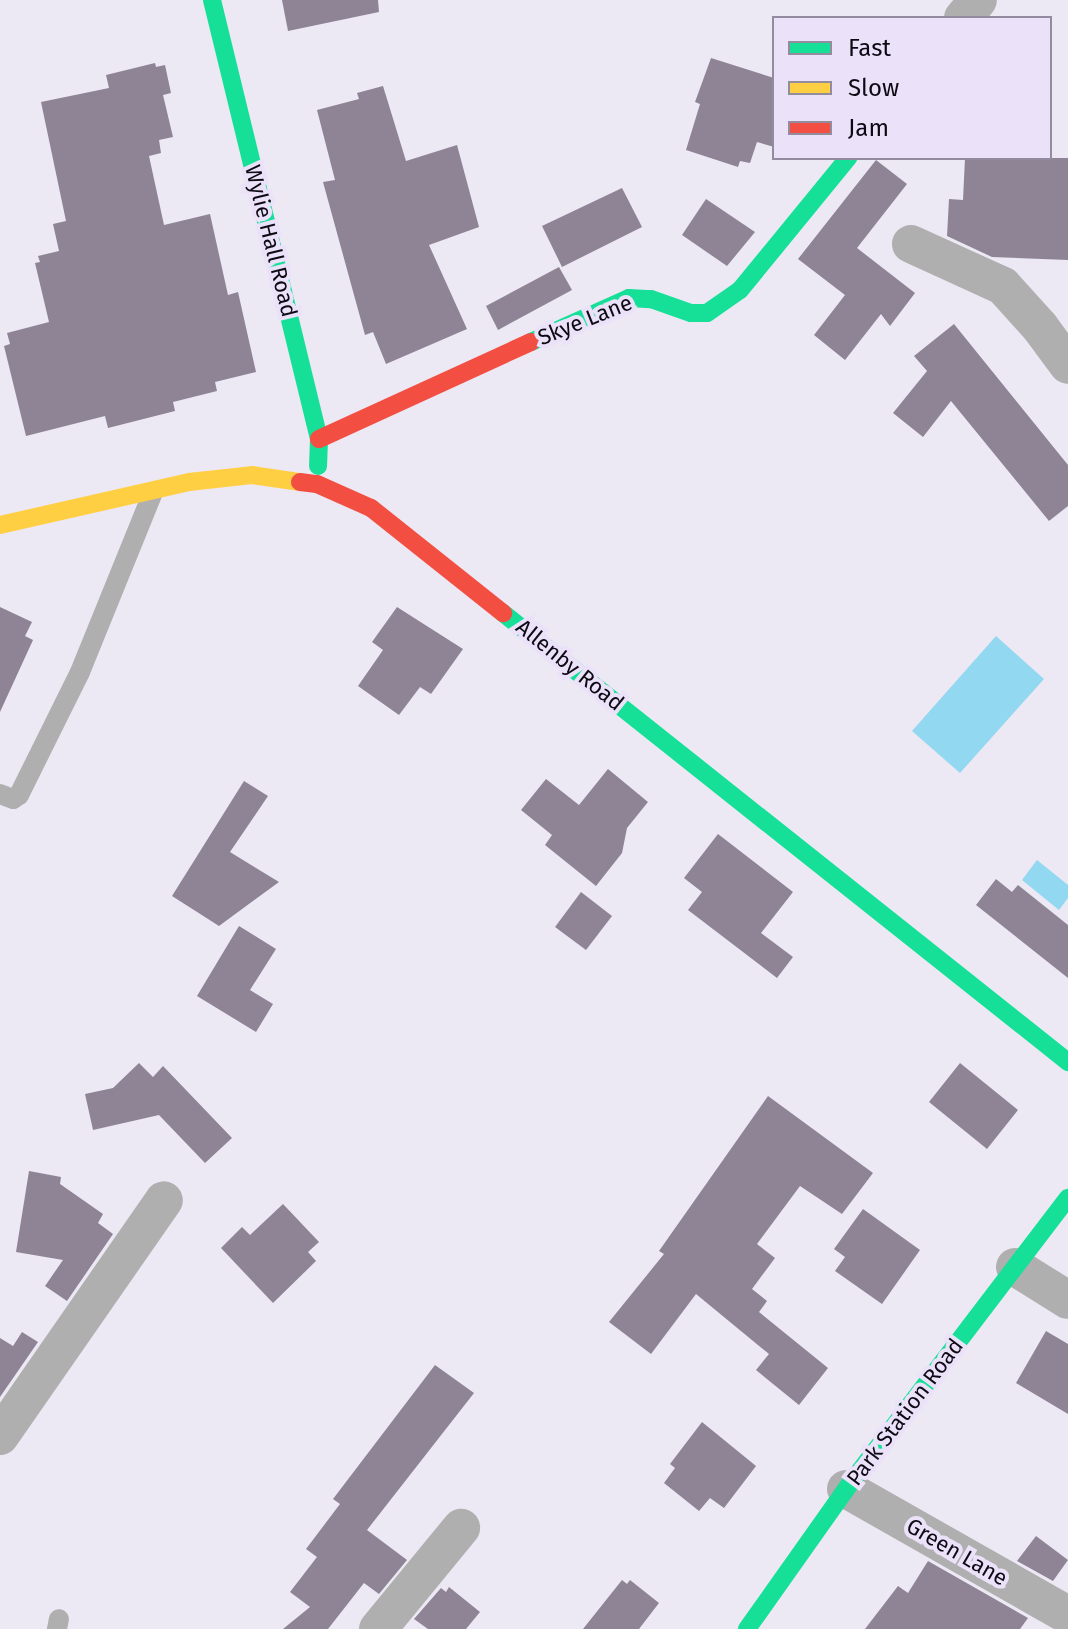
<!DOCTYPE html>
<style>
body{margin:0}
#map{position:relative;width:1068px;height:1629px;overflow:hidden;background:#ece8f4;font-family:"Fira Sans",sans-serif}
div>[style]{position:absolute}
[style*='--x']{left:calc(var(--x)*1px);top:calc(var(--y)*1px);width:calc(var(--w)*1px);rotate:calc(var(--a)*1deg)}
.water>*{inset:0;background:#92d8f0}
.building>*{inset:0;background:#8e8495}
.lane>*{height:20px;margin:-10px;padding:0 10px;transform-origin:10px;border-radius:10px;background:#b0afaf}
.street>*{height:38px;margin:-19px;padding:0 19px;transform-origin:19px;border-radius:19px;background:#b0afaf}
.fast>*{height:18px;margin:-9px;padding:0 9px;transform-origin:9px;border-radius:9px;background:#16e098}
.slow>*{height:18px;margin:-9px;padding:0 9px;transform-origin:9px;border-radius:9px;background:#ffcf43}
.jam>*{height:18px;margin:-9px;padding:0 9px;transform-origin:9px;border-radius:9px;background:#f24e42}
span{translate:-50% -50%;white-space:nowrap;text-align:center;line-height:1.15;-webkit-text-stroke:8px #ebe2fa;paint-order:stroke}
.street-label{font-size:22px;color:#0d0a13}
.legend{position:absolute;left:772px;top:16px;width:280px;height:144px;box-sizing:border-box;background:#ebe2fa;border:2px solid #928c9e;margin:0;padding:10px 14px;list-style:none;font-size:24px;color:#0d0a13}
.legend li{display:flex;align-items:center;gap:16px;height:40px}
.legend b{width:40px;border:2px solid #928c9e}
</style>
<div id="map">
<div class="water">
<div style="clip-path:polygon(996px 636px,1044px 679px,960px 773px,912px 731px)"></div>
<div style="clip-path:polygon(1037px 860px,1068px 885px,1068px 898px,1059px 910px,1022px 880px)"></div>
</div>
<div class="building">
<div style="clip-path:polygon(282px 0,378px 0,379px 12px,288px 31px)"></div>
<div style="clip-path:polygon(711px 58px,774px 78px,774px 147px,757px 142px,750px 163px,740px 161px,738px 167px,686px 150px,700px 104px,695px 102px)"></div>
<div style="clip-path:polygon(155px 63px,156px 67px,165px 65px,171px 93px,163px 95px,173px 137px,159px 140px,161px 153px,149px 156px,164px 225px,210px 214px,228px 295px,238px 292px,256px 372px,215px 382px,217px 391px,173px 402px,175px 411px,108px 428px,105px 416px,26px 436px,4px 346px,10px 344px,7px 333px,49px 322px,35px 263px,40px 262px,38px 256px,59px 251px,53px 224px,66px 221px,41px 102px,109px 88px,106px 75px)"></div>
<div style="clip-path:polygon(383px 86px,406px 161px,457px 145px,479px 227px,429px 245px,467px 329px,386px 364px,373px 332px,365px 335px,323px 182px,335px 180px,317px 110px,359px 99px,357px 93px)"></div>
<div style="clip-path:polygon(965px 158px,1068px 158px,1068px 260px,992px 257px,947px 236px,949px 199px,963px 200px)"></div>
<div style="clip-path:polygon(876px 160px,907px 184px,857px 248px,915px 293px,890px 326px,881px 314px,845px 360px,814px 335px,845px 295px,798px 259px)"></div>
<div style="clip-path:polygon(622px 188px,642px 227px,562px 267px,542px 226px)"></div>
<div style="clip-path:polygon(706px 199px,755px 232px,727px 266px,682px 235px)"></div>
<div style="clip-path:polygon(559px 267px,572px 290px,498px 330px,486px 306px)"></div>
<div style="clip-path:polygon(954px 324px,1068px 465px,1068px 506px,1049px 521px,951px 401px,923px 437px,893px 413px,927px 371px,914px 356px)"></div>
<div style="clip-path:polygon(0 607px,32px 622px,25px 636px,33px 640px,0 712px)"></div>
<div style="clip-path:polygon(397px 607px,463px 649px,431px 694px,420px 687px,399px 715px,358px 686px,383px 650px,372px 642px)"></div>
<div style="clip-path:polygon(608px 769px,648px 802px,627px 828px,622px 853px,596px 886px,545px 845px,552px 835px,521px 810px,546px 779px,579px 805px)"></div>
<div style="clip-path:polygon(244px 781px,268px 796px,230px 852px,279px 882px,219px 926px,172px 896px)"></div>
<div style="clip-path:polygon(718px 834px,793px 892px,761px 933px,793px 957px,777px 978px,688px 910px,702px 892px,684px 878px)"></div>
<div style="clip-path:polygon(996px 879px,1012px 892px,1018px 885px,1068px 925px,1068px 978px,976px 905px)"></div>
<div style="clip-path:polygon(581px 892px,612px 916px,586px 950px,555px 927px)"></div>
<div style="clip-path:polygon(239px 926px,276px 949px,250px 990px,273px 1004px,256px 1032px,197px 996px)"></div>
<div style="clip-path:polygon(139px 1063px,153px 1077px,163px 1066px,232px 1138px,205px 1163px,159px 1115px,93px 1130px,85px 1094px,113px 1088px)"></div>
<div style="clip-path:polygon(960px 1063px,1018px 1110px,987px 1149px,929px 1102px)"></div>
<div style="clip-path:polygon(768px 1096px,873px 1173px,842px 1214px,800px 1186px,757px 1244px,775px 1258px,752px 1289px,767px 1301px,759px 1312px,828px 1368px,799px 1405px,756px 1370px,769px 1354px,696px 1294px,651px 1354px,609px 1322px,664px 1254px,659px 1251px)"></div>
<div style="clip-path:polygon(29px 1171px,61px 1177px,60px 1184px,103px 1214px,98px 1223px,113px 1234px,67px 1301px,45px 1286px,63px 1260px,16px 1252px)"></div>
<div style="clip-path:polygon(283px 1204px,319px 1242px,308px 1252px,316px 1261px,273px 1303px,221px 1248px,242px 1227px,250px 1235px)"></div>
<div style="clip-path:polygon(863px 1209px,920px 1250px,882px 1304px,835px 1271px,845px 1257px,834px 1249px)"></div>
<div style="clip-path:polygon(1046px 1331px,1068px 1344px,1068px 1414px,1016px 1383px)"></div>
<div style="clip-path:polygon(22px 1332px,38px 1342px,0 1397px,0 1338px,13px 1346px)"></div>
<div style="clip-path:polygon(435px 1365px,474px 1393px,367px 1530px,407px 1560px,379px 1594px,364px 1583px,328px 1629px,283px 1629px,310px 1607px,290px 1592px,317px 1557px,306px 1549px,340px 1504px,333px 1499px)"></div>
<div style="clip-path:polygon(702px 1422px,756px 1466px,724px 1508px,710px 1498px,699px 1511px,664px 1483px,675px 1468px,670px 1464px)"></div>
<div style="clip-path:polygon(1036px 1536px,1068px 1560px,1053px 1581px,1017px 1561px)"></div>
<div style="clip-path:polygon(928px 1561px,1028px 1618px,1020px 1629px,865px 1629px,898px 1586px,908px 1593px)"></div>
<div style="clip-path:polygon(622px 1580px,627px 1584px,630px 1580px,659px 1603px,639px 1629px,583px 1629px)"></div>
<div style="clip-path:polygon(449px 1587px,480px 1612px,466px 1629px,428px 1629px,414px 1619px,441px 1588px,446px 1592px)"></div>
</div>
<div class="lane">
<div style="--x:0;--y:794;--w:14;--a:21"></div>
<div style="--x:13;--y:799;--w:7;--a:-34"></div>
<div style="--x:19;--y:795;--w:137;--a:-63.6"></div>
<div style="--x:80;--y:672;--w:194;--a:-67.9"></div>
<div style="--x:57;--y:1629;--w:10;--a:-79"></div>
</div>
<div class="street">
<div style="--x:963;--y:18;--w:23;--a:-50"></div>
<div style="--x:911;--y:244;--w:101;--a:24.5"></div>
<div style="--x:1003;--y:286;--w:55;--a:47.9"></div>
<div style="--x:1040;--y:327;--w:47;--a:53.6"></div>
<div style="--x:1015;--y:1267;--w:62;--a:31.9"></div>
<div style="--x:0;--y:1436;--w:287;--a:-55.2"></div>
<div style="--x:846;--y:1489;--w:255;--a:29.6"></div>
<div style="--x:378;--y:1629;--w:131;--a:-50.6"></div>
</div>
<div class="fast">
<div style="--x:212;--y:0;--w:452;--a:76.3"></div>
<div style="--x:319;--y:439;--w:27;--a:92"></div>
<div style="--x:531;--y:342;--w:107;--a:-24.2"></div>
<div style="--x:629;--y:298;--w:22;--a:3"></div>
<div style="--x:651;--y:299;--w:42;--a:19.3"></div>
<div style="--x:691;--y:313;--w:16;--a:0"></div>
<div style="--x:707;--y:313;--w:40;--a:-34.9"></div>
<div style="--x:740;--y:290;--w:171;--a:-50.7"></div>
<div style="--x:503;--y:613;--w:722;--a:38.47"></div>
<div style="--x:747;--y:1629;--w:171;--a:-54.7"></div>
<div style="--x:846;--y:1489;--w:366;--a:-52.7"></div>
</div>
<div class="slow">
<div style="--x:0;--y:525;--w:194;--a:-12.8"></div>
<div style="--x:189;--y:482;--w:63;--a:-6.3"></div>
<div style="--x:252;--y:475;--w:49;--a:8.3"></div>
</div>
<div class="jam">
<div style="--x:319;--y:439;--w:233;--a:-24.6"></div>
<div style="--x:300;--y:482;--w:17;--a:7"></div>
<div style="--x:317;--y:484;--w:59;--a:24"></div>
<div style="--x:371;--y:508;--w:169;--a:38.5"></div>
</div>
<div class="street-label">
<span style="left:271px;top:241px;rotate:76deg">Wylie Hall Road</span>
<span style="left:585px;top:320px;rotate:-22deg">Skye Lane</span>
<span style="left:570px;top:665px;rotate:39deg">Allenby Road</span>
<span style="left:905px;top:1412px;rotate:-53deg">Park Station Road</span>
<span style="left:957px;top:1552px;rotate:30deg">Green Lane</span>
</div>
<ul class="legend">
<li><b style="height:10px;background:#16e098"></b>Fast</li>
<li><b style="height:10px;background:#ffcf43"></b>Slow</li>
<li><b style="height:10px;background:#f24e42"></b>Jam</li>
</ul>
</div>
